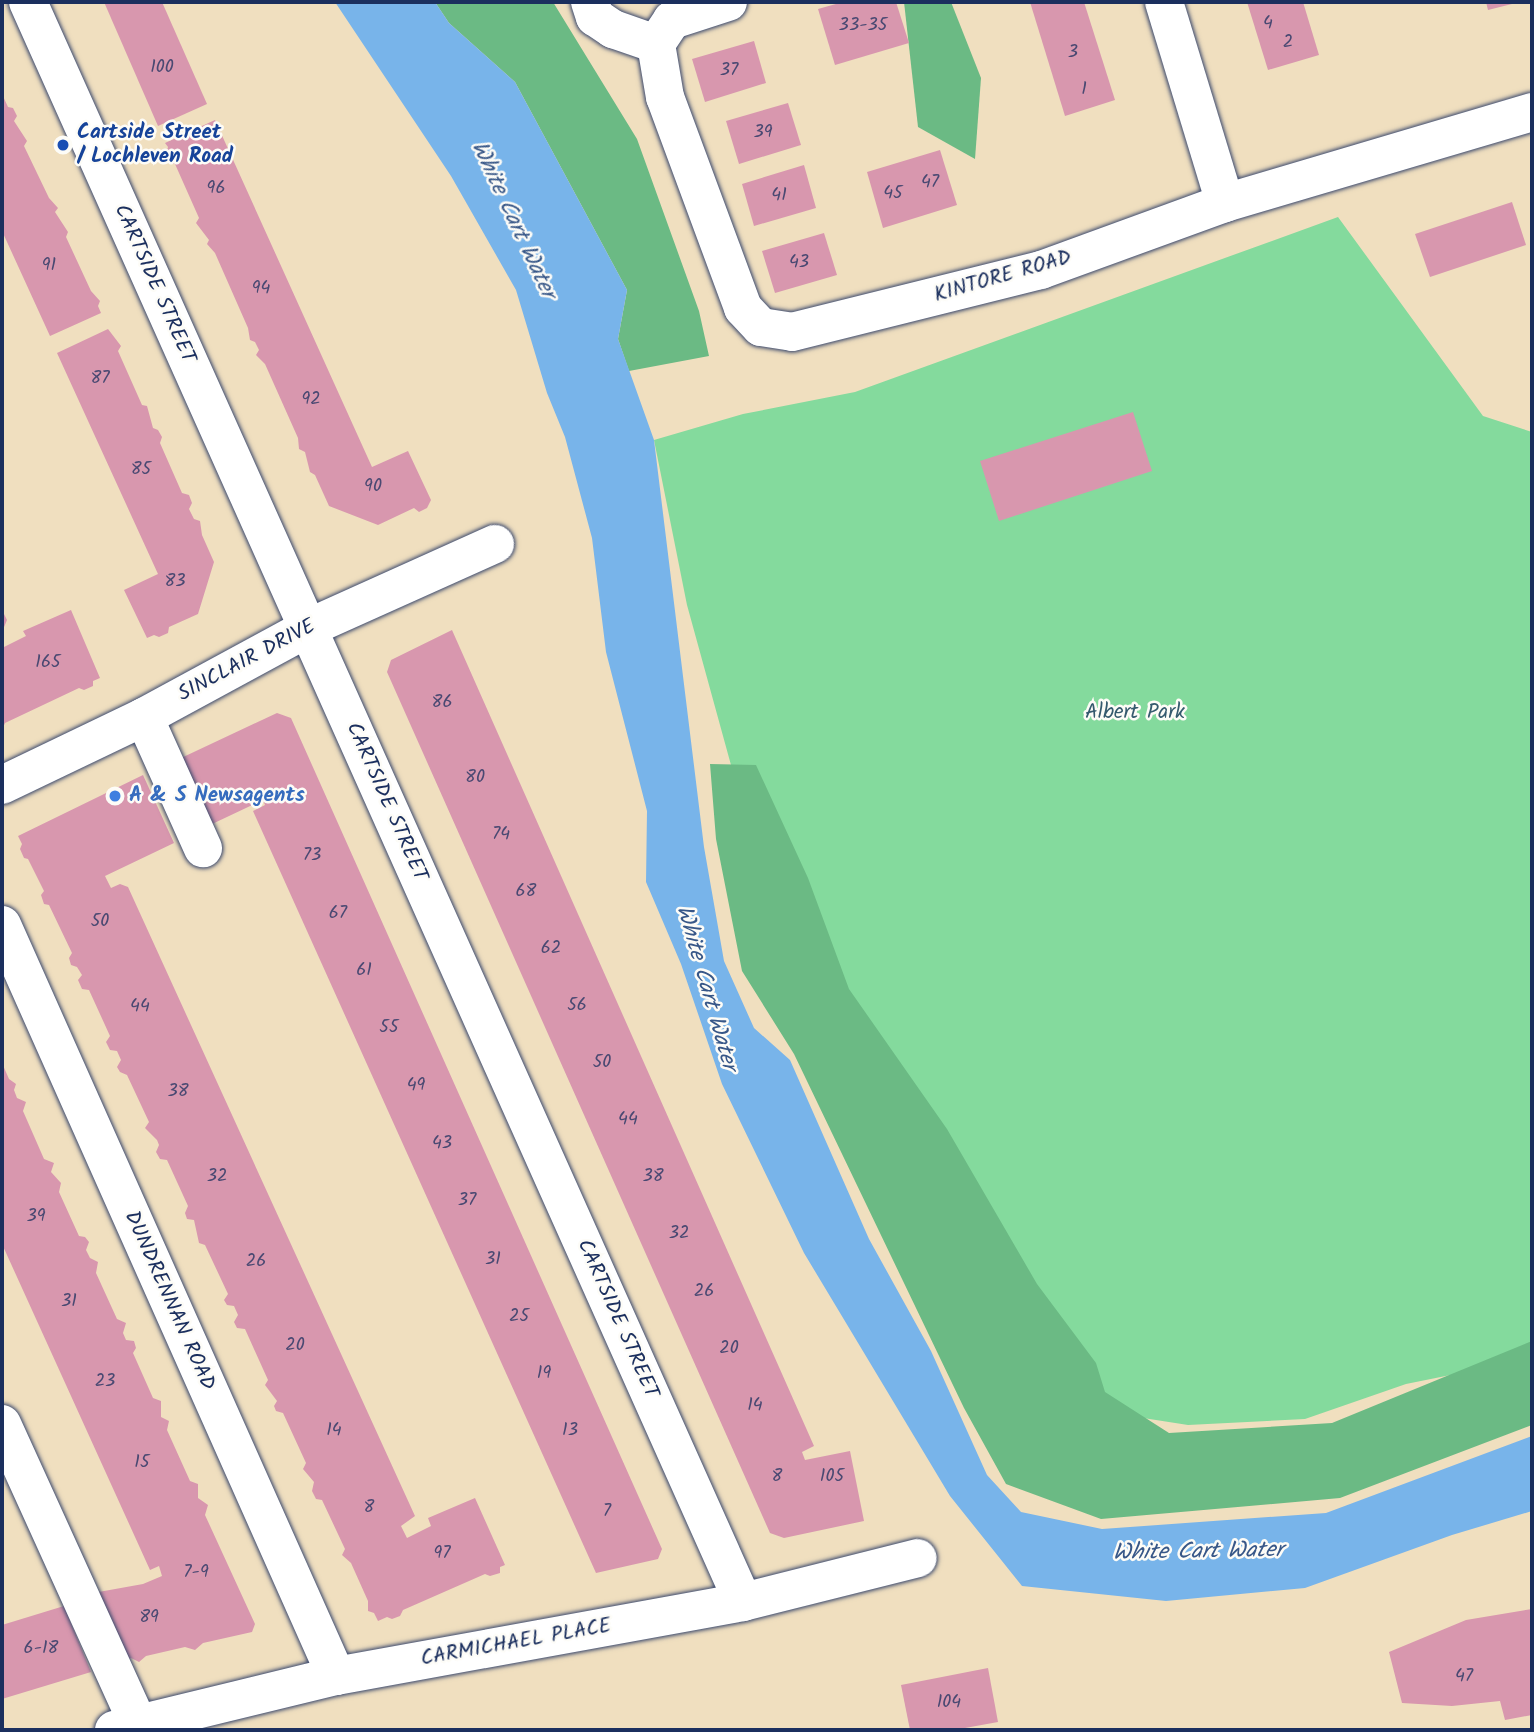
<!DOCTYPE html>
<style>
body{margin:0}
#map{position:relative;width:1534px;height:1732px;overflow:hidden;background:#f0dfbf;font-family:Kalam,sans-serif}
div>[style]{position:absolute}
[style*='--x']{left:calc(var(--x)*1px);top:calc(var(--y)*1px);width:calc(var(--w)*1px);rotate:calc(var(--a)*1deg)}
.green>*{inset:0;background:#84da9d}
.forest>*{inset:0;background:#6bba84}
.water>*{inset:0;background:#78b4ea}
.building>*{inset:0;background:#d897ae}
.roads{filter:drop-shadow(0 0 2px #3b496d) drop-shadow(0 0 2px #3b496d)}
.minor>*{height:38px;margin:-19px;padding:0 19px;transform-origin:19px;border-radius:19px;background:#fff}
.dots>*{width:19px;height:19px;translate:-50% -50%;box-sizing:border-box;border:4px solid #fdfcf7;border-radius:50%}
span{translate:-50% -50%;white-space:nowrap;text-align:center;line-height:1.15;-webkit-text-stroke:5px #fdfcf7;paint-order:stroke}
.number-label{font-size:18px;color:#4a4972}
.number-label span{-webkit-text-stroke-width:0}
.transit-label{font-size:21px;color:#164399;font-weight:700}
.left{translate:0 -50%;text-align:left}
.street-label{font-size:21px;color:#1b2f5e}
.park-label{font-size:21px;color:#355a6e}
.shop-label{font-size:21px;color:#366cbe;font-weight:700}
.water-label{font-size:23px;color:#375788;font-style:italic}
.frame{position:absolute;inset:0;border:4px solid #1b2f5e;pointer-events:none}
</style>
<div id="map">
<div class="green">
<div style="clip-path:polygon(1338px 217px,1483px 416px,1532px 432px,1532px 1353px,1510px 1363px,1406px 1384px,1305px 1419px,1188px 1425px,1092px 1410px,745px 816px,687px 605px,654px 440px,743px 414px,855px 392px)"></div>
</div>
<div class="forest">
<div style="clip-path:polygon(435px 2px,553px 2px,637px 139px,699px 311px,709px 356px,629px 371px,618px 339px,627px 290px,515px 82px,449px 23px)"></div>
<div style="clip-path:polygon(904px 2px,951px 2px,981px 78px,975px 159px,918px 127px)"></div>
<div style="clip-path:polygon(710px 764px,756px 765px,808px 878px,849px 989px,947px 1129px,1037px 1284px,1096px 1363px,1105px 1392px,1169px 1433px,1332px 1423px,1532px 1341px,1532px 1425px,1340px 1498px,1101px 1519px,1006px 1484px,964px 1408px,794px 1054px,742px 971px,716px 839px)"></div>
</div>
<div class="water">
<div style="clip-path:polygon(335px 2px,435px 2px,449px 23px,515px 82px,627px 290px,618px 339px,654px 440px,704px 847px,724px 961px,754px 1028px,790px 1060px,869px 1239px,931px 1351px,987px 1475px,1021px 1512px,1102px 1529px,1326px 1513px,1532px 1436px,1532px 1511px,1452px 1535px,1305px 1588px,1166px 1601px,1022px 1586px,950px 1496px,804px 1253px,722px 1084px,681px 964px,646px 882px,647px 811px,606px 652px,592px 538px,565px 437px,547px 393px,516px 290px,451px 176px)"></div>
</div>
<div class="building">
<div style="clip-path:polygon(104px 2px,162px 2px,207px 104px,158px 126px)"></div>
<div style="clip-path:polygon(843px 2px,896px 2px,909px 43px,835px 65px,818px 9px)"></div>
<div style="clip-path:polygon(1030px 2px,1084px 2px,1115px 100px,1065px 116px)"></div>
<div style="clip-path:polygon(1247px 2px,1303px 2px,1319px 55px,1268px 70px)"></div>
<div style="clip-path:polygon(1486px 2px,1516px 2px,1516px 3px,1488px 10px)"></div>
<div style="clip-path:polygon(754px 41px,766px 83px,705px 102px,692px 59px)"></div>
<div style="clip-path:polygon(2px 94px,8px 107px,13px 108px,17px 116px,14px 121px,27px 141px,24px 146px,49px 198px,58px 208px,55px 212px,68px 232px,66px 237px,91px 291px,100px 301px,98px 306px,101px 313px,50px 336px,2px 231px)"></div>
<div style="clip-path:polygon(788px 103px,801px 145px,739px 164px,726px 121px)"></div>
<div style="clip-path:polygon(215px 120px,372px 467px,408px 451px,431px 500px,427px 508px,419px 512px,414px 508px,378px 525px,329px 506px,315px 475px,310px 472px,305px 452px,299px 449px,298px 438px,265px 364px,256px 355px,259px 350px,255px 342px,250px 340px,248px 328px,215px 253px,207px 244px,209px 240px,196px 223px,199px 218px,175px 164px,170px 163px,166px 154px,168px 147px,165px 143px)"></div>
<div style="clip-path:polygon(940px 150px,957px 205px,883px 228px,867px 172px)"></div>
<div style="clip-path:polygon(804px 165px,816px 208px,754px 226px,742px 184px)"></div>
<div style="clip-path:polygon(1512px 202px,1526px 245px,1430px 277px,1415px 234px)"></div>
<div style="clip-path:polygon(824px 233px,837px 275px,775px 293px,762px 251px)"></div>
<div style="clip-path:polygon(108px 329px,121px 346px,118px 351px,142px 405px,147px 406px,153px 428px,158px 430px,162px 437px,160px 443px,182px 493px,189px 495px,192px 503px,189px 509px,194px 519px,200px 521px,202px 535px,214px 562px,198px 614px,169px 627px,168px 633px,159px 637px,154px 635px,147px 638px,124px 590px,158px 574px,57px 353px)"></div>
<div style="clip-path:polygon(1133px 412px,1152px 471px,999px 521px,980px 461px)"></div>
<div style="clip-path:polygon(2px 610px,7px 620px,2px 632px)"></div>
<div style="clip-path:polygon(71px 610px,100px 678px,93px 681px,93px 686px,84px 690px,79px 688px,5px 723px,2px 730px,2px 648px,26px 636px,23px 631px)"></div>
<div style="clip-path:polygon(452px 630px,814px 1446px,802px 1452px,805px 1460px,850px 1451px,864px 1521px,784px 1538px,770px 1533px,387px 672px,391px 660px)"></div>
<div style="clip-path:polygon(277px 713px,291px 718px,662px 1549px,658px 1559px,596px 1573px,253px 811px,265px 805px,263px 800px,210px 825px,179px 759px)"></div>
<div style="clip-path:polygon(143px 775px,174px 843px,105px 876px,111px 888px,120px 884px,128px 887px,415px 1516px,401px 1526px,407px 1538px,431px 1526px,428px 1518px,475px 1498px,505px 1565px,500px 1567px,500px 1573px,490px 1576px,485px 1574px,403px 1610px,400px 1616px,392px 1619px,387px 1617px,378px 1621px,374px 1613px,368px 1611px,368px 1601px,351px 1563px,342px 1555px,345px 1549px,322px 1500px,316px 1499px,312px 1491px,314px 1482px,303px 1469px,306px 1463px,283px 1413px,276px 1411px,274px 1406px,277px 1401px,265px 1385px,268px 1380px,245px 1329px,237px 1328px,234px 1322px,238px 1315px,234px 1306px,227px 1305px,224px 1300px,228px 1294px,205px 1245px,199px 1243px,194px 1220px,187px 1219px,185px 1213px,188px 1206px,167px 1160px,160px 1159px,156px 1152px,159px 1145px,157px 1140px,145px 1128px,149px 1122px,127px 1075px,120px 1072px,117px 1067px,121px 1060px,117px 1051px,110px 1050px,106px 1042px,110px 1036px,89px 990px,82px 989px,78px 980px,82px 975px,77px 967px,71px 965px,69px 958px,72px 953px,49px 905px,44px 904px,41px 895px,44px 891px,28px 859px,24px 858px,20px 849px,22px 844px,18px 836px)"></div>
<div style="clip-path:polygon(2px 1063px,9px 1079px,16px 1084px,14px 1090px,17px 1098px,26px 1102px,23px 1111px,44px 1159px,54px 1163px,51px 1172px,61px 1183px,59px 1192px,79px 1236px,85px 1237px,89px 1242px,86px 1250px,90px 1258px,98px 1262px,96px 1273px,117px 1319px,126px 1323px,123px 1333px,126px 1340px,134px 1341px,136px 1348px,133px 1353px,153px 1398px,161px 1401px,161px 1417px,169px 1421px,167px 1430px,190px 1481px,198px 1484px,198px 1498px,208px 1505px,205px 1515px,255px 1624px,252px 1632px,203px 1643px,195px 1650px,185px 1647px,146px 1656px,139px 1662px,131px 1658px,124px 1661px,93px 1593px,143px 1584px,162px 1576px,159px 1566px,150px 1570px,2px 1244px)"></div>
<div style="clip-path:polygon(64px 1606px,91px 1672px,2px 1699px,2px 1625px)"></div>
<div style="clip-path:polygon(1532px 1609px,1532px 1715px,1505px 1720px,1500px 1701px,1452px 1706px,1402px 1703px,1389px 1652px,1466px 1620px)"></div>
<div style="clip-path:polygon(988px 1668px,998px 1722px,954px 1730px,910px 1730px,901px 1685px)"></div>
</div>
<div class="roads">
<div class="minor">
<div style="--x:28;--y:2;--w:1752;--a:65.92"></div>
<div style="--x:590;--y:2;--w:16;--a:72"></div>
<div style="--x:595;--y:17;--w:22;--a:34"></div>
<div style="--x:613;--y:29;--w:46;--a:19.2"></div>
<div style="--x:728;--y:2;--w:59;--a:162.2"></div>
<div style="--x:672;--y:20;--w:29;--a:124"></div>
<div style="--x:656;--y:44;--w:54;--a:80.4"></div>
<div style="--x:665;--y:97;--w:225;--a:69.7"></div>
<div style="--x:743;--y:308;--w:26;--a:47"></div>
<div style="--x:761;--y:327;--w:31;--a:9"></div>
<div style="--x:792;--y:332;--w:257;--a:-14"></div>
<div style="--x:1041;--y:270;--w:196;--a:-20"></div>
<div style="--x:1225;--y:203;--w:320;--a:-16.5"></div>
<div style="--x:1164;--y:2;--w:210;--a:73.1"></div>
<div style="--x:144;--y:717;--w:144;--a:65.8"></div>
<div style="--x:2;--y:785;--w:157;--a:-25.6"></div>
<div style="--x:144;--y:717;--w:187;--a:-28.5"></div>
<div style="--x:308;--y:628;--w:205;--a:-24.2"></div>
<div style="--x:2;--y:925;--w:822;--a:66.02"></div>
<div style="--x:2;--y:1424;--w:329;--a:65.6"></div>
<div style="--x:114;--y:1730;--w:228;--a:-13.7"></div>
<div style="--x:336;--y:1676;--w:414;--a:-10.3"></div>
<div style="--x:743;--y:1602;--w:180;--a:-14.1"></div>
</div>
</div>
<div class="dots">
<div style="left:63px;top:145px;background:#1a4fb4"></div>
<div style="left:115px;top:796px;background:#3f7fe0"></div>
</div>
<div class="number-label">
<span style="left:1268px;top:24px">4</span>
<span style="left:863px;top:26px">33-35</span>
<span style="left:1288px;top:43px">2</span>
<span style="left:1073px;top:53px">3</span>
<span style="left:162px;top:68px">100</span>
<span style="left:729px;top:71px">37</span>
<span style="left:1084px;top:90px">1</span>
<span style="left:763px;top:133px">39</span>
<span style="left:930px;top:183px">47</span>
<span style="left:216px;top:189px">96</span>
<span style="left:893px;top:194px">45</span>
<span style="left:779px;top:196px">41</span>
<span style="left:799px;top:263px">43</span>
<span style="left:49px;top:266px">91</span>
<span style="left:261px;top:289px">94</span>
<span style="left:100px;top:379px">87</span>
<span style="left:311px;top:400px">92</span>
<span style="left:141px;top:470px">85</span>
<span style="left:373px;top:487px">90</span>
<span style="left:175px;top:582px">83</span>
<span style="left:48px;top:663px">165</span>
<span style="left:442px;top:703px">86</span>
<span style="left:475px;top:778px">80</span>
<span style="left:501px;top:835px">74</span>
<span style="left:312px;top:856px">73</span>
<span style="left:526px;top:892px">68</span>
<span style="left:338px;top:914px">67</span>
<span style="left:100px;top:922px">50</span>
<span style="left:551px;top:949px">62</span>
<span style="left:364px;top:971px">61</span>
<span style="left:577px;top:1006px">56</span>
<span style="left:140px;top:1007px">44</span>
<span style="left:389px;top:1028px">55</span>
<span style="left:602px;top:1063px">50</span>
<span style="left:416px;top:1086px">49</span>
<span style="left:178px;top:1092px">38</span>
<span style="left:628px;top:1120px">44</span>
<span style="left:442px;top:1144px">43</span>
<span style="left:217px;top:1177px">32</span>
<span style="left:653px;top:1177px">38</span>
<span style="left:467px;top:1201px">37</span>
<span style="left:36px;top:1217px">39</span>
<span style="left:679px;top:1234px">32</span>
<span style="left:493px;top:1260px">31</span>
<span style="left:256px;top:1262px">26</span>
<span style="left:704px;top:1292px">26</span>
<span style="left:69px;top:1302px">31</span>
<span style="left:519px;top:1317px">25</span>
<span style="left:295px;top:1346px">20</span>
<span style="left:729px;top:1349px">20</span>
<span style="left:544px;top:1374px">19</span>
<span style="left:105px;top:1382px">23</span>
<span style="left:755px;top:1406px">14</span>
<span style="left:334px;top:1431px">14</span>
<span style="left:570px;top:1431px">13</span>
<span style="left:142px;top:1463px">15</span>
<span style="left:777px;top:1477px">8</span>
<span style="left:832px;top:1477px">105</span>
<span style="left:369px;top:1508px">8</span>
<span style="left:607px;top:1512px">7</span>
<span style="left:442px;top:1554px">97</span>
<span style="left:196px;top:1573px">7-9</span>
<span style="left:149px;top:1618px">89</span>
<span style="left:41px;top:1649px">6-18</span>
<span style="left:1464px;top:1677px">47</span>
<span style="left:949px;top:1703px">104</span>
</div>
<div class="transit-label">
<span class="left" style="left:77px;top:145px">Cartside Street<br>/ Lochleven Road</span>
</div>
<div class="street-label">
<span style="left:1003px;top:277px;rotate:-16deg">KINTORE ROAD</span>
<span style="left:154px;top:284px;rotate:66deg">CARTSIDE STREET</span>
<span style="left:247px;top:661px;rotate:-28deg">SINCLAIR DRIVE</span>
<span style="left:386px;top:802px;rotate:66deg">CARTSIDE STREET</span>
<span style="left:169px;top:1301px;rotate:66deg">DUNDRENNAN ROAD</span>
<span style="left:617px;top:1319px;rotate:66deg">CARTSIDE STREET</span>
<span style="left:516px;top:1643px;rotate:-10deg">CARMICHAEL PLACE</span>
</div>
<div class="park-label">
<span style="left:1135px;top:713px">Albert Park</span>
</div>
<div class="shop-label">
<span class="left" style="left:129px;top:796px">A &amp; S Newsagents</span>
</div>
<div class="water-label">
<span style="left:513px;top:220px;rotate:65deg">White Cart Water</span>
<span style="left:706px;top:988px;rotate:74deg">White Cart Water</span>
<span style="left:1198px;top:1552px;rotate:-1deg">White Cart Water</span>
</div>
<div class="frame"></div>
</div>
